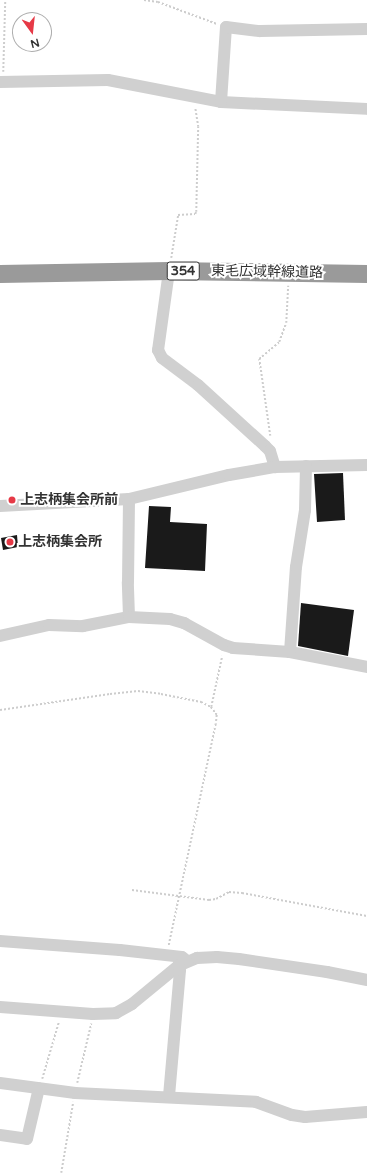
<!DOCTYPE html>
<meta charset="utf-8">
<style>
body{margin:0}
#map{position:relative;width:367px;height:1173px;overflow:hidden;background:#fff;font-family:"Varela Round","Noto Sans JP",sans-serif}
div>[style]{position:absolute}
[style*='--x']{left:calc(var(--x)*1px);top:calc(var(--y)*1px);width:calc(var(--w)*1px);rotate:calc(var(--a)*1deg)}
.building>*{inset:0;background:#1a1a1a}
.path>*{height:1.5px;margin-top:-0.75px;transform-origin:0;background:repeating-linear-gradient(90deg,#cdcdcd 0 2px,transparent 0 4px)}
.minor>*{height:12px;margin:-6px;padding:0 6px;transform-origin:6px;border-radius:6px;background:#d0d0d0}
.highway>*{height:18px;margin:-9px;padding:0 9px;transform-origin:9px;border-radius:9px;background:#9a9a9a}
.dots>*{width:11px;height:11px;translate:-50% -50%;box-sizing:border-box;border:2px solid #fff;border-radius:50%}
span{translate:-50% -50%;white-space:nowrap;text-align:center;line-height:1.15;-webkit-text-stroke:4px #fff;paint-order:stroke}
.shield-label span{padding:1px 3px;background:#fff;border:1px solid;border-radius:3px;-webkit-text-stroke-width:0}
.shield-label{font-size:13px;color:#333;font-weight:700}
.street-label{font-size:14px;color:#333}
.poi-label{font-size:14px;color:#333;font-weight:700}
.left{translate:0 -50%;text-align:left}
.north{position:absolute;left:12px;top:12px;width:40px;height:40px;box-sizing:border-box;background:#fff;border:1px solid #adadad;border-radius:50%;rotate:165deg;font-size:11px;font-weight:700;line-height:16px;text-align:center;color:#333}
.north::after{content:'';display:block;margin:auto;width:14px;height:18px;background:#e63946;clip-path:polygon(50% 0,100% 100%,50% 72%,0 100%)}
</style>
<div id="map">
<div class="building">
<div style="clip-path:polygon(343px 473px,345px 520px,317px 522px,314px 474px)"></div>
<div style="clip-path:polygon(149px 506px,171px 507px,170px 522px,207px 524px,205px 571px,145px 568px)"></div>
<div style="clip-path:polygon(17px 535px,18px 547px,3px 550px,1px 538px)"></div>
<div style="clip-path:polygon(301px 603px,354px 610px,348px 656px,298px 646px)"></div>
</div>
<div class="path">
<div style="--x:144;--y:0;--w:14;--a:8"></div>
<div style="--x:158;--y:2;--w:63;--a:20.4"></div>
<div style="--x:3;--y:72;--w:72;--a:-88.4"></div>
<div style="--x:171;--y:258;--w:44;--a:-80.8"></div>
<div style="--x:178;--y:215;--w:17;--a:-3"></div>
<div style="--x:195;--y:214;--w:2;--a:-63"></div>
<div style="--x:196;--y:212;--w:85;--a:-88.7"></div>
<div style="--x:198;--y:127;--w:19;--a:-99"></div>
<div style="--x:270;--y:436;--w:78;--a:-98.1"></div>
<div style="--x:259;--y:359;--w:26;--a:-40"></div>
<div style="--x:279;--y:342;--w:20;--a:-70"></div>
<div style="--x:286;--y:323;--w:37;--a:-87"></div>
<div style="--x:211;--y:707;--w:52;--a:-77.8"></div>
<div style="--x:0;--y:710;--w:111;--a:-8.3"></div>
<div style="--x:110;--y:694;--w:28;--a:-6"></div>
<div style="--x:138;--y:691;--w:23;--a:7"></div>
<div style="--x:161;--y:694;--w:41;--a:11.3"></div>
<div style="--x:201;--y:702;--w:11;--a:27"></div>
<div style="--x:211;--y:707;--w:10;--a:53"></div>
<div style="--x:217;--y:715;--w:9;--a:96"></div>
<div style="--x:216;--y:724;--w:227;--a:102"></div>
<div style="--x:132;--y:890;--w:78;--a:7.4"></div>
<div style="--x:209;--y:900;--w:7;--a:-8"></div>
<div style="--x:216;--y:899;--w:15;--a:-28"></div>
<div style="--x:229;--y:892;--w:13;--a:4"></div>
<div style="--x:242;--y:893;--w:127;--a:10.4"></div>
<div style="--x:42;--y:1079;--w:60;--a:-73.7"></div>
<div style="--x:77;--y:1083;--w:61;--a:-76.7"></div>
<div style="--x:61;--y:1173;--w:72;--a:-80.4"></div>
</div>
<div class="minor">
<div style="--x:0;--y:82;--w:108;--a:-1.1"></div>
<div style="--x:108;--y:80;--w:115;--a:11"></div>
<div style="--x:221;--y:102;--w:146;--a:2.7"></div>
<div style="--x:221;--y:102;--w:75;--a:-86.2"></div>
<div style="--x:226;--y:27;--w:34;--a:7"></div>
<div style="--x:260;--y:31;--w:107;--a:-1.1"></div>
<div style="--x:169;--y:271;--w:80;--a:97.9"></div>
<div style="--x:158;--y:350;--w:9;--a:63"></div>
<div style="--x:162;--y:358;--w:45;--a:36.9"></div>
<div style="--x:198;--y:385;--w:91;--a:42.3"></div>
<div style="--x:265;--y:446;--w:7;--a:45"></div>
<div style="--x:270;--y:451;--w:17;--a:73"></div>
<div style="--x:0;--y:506;--w:129;--a:-3.1"></div>
<div style="--x:129;--y:499;--w:103;--a:-13.5"></div>
<div style="--x:229;--y:475;--w:47;--a:-9.9"></div>
<div style="--x:275;--y:467;--w:92;--a:-1.2"></div>
<div style="--x:129;--y:617;--w:35;--a:-92"></div>
<div style="--x:128;--y:582;--w:83;--a:-89.3"></div>
<div style="--x:0;--y:636;--w:50;--a:-12.7"></div>
<div style="--x:49;--y:625;--w:34;--a:2"></div>
<div style="--x:83;--y:626;--w:47;--a:-11.1"></div>
<div style="--x:129;--y:617;--w:41;--a:2.8"></div>
<div style="--x:170;--y:619;--w:15;--a:16"></div>
<div style="--x:184;--y:623;--w:46;--a:28.8"></div>
<div style="--x:224;--y:645;--w:9;--a:18"></div>
<div style="--x:233;--y:648;--w:57;--a:4"></div>
<div style="--x:290;--y:652;--w:78;--a:11"></div>
<div style="--x:290;--y:652;--w:85;--a:-86"></div>
<div style="--x:296;--y:567;--w:58;--a:-81"></div>
<div style="--x:305;--y:510;--w:44;--a:-88.7"></div>
<div style="--x:0;--y:941;--w:120;--a:4.3"></div>
<div style="--x:120;--y:950;--w:62;--a:6.4"></div>
<div style="--x:182;--y:957;--w:6;--a:39"></div>
<div style="--x:0;--y:1007;--w:93;--a:4.3"></div>
<div style="--x:93;--y:1014;--w:23;--a:-2"></div>
<div style="--x:116;--y:1013;--w:18;--a:-29"></div>
<div style="--x:132;--y:1004;--w:60;--a:-39.6"></div>
<div style="--x:178;--y:966;--w:21;--a:-23"></div>
<div style="--x:197;--y:958;--w:20;--a:-3"></div>
<div style="--x:217;--y:957;--w:22;--a:5"></div>
<div style="--x:239;--y:959;--w:89;--a:8.4"></div>
<div style="--x:327;--y:972;--w:41;--a:11.3"></div>
<div style="--x:0;--y:1083;--w:76;--a:7.6"></div>
<div style="--x:75;--y:1093;--w:181;--a:2.8"></div>
<div style="--x:256;--y:1102;--w:38;--a:20"></div>
<div style="--x:292;--y:1115;--w:13;--a:9"></div>
<div style="--x:305;--y:1117;--w:62;--a:-4.6"></div>
<div style="--x:169;--y:1096;--w:126;--a:-85"></div>
<div style="--x:180;--y:970;--w:4;--a:-117"></div>
<div style="--x:0;--y:1135;--w:27;--a:8"></div>
<div style="--x:27;--y:1139;--w:52;--a:-76.8"></div>
</div>
<div class="highway">
<div style="--x:0;--y:274;--w:169;--a:-1"></div>
<div style="--x:169;--y:271;--w:198;--a:0.9"></div>
</div>
<div class="dots">
<div style="left:12px;top:500px;background:#e63946"></div>
<div style="left:10px;top:542px;background:#e63946"></div>
</div>
<div class="shield-label">
<span style="left:183px;top:271px">354</span>
</div>
<div class="street-label">
<span style="left:267px;top:272px;rotate:1deg">東毛広域幹線道路</span>
</div>
<div class="poi-label">
<span class="left" style="left:20px;top:500px">上志柄集会所前</span>
<span class="left" style="left:18px;top:542px">上志柄集会所</span>
</div>
<div class="north">N</div>
</div>
